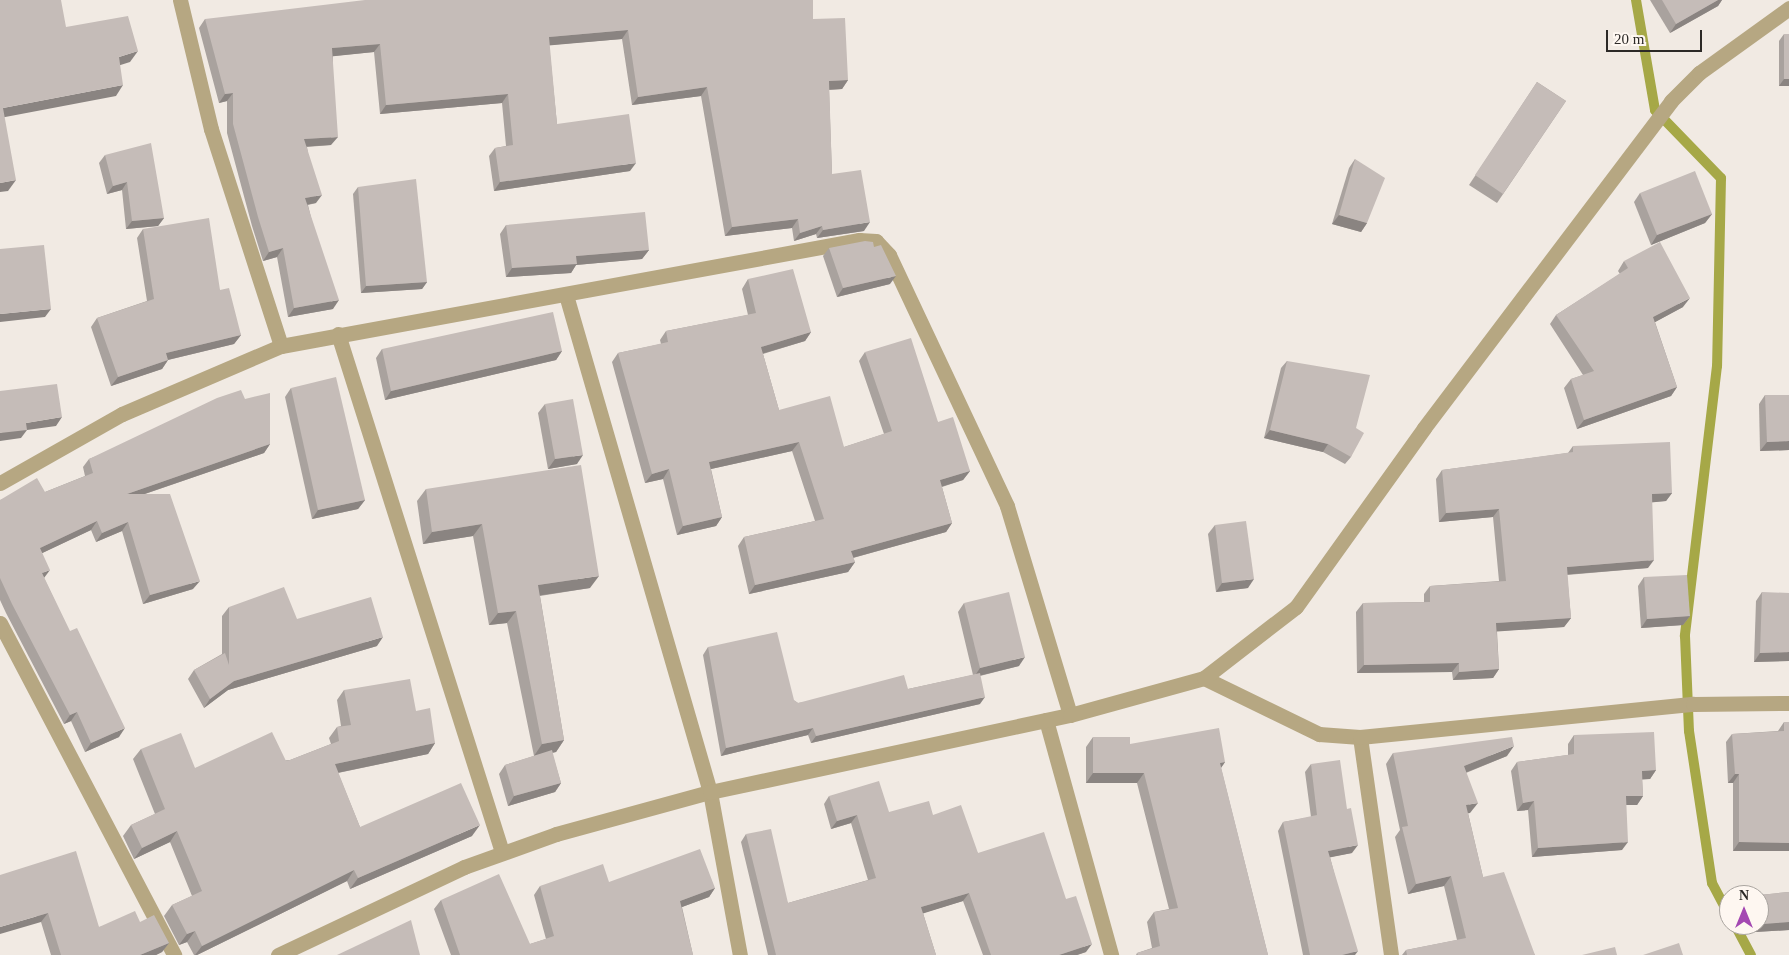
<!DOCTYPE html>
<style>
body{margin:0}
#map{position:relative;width:1789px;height:955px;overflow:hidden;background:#f1eae3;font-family:"Times New Roman",serif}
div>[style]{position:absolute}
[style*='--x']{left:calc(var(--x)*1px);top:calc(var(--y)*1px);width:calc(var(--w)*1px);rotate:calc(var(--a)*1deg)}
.stream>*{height:10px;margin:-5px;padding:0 5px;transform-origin:5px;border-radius:5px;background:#a6a847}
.minor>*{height:15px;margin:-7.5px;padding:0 7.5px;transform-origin:7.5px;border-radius:7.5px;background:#b6a782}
.tertiary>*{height:15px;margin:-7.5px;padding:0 7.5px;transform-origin:7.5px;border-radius:7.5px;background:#b6a782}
.wall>*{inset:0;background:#a9a29e}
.shaded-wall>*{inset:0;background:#8a8481}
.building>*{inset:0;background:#c5bcb8}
span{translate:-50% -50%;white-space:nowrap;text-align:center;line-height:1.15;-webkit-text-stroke:4px #fef7f1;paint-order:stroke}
.north{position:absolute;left:1719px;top:885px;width:50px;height:50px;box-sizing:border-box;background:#fef7f1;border:1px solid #aaa5a0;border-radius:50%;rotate:0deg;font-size:14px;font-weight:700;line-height:20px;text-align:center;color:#2c2927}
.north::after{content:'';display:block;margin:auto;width:18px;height:22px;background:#a448b2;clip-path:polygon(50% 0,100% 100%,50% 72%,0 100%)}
.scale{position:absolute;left:1606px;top:30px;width:96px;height:22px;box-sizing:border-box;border:2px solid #2c2927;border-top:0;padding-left:6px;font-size:15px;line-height:18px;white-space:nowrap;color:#2c2927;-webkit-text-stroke:4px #fef7f1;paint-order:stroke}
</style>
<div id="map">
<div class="stream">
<div style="--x:1636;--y:0;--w:112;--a:80.2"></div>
<div style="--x:1655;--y:110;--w:95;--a:45.9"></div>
<div style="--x:1721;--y:178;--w:188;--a:91.2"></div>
<div style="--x:1717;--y:366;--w:272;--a:96.8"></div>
<div style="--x:1685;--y:636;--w:95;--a:87.6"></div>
<div style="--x:1689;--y:731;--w:154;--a:81.4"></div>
<div style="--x:1712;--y:883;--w:36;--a:62"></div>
<div style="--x:1735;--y:925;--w:34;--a:62"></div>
</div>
<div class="minor">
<div style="--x:180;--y:0;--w:133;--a:76.5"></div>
<div style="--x:211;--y:129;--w:228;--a:72.1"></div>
<div style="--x:566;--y:295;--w:517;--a:73.84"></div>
<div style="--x:710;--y:792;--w:166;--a:79.6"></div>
<div style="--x:338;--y:334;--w:543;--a:72.43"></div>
<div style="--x:0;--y:483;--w:140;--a:-29.5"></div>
<div style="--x:122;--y:414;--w:173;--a:-23.2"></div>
<div style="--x:281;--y:346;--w:588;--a:-10.39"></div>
<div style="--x:859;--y:240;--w:17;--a:3"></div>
<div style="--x:876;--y:241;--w:19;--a:47"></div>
<div style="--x:889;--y:255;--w:277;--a:64.8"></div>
<div style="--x:1007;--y:506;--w:218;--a:73.2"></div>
<div style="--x:0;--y:623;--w:375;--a:62.3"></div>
<div style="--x:1046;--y:720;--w:244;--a:74.5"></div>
<div style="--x:1360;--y:737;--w:220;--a:81.9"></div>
</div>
<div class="tertiary">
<div style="--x:1204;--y:678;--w:128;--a:26"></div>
<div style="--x:1319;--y:734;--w:41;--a:4.2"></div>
<div style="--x:1360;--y:737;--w:335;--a:-5.7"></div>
<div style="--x:1693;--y:704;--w:96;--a:-0.6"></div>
<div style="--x:278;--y:955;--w:206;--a:-25.3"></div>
<div style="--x:464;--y:867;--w:98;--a:-19.7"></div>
<div style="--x:556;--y:834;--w:160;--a:-15.3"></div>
<div style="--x:710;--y:792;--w:368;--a:-12.1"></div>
<div style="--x:1070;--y:715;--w:139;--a:-15.4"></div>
<div style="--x:1204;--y:678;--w:116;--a:-37.7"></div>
<div style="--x:1296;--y:607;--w:220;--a:-54.4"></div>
<div style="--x:1424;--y:428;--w:410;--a:-52.9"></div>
<div style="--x:1671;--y:101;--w:40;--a:-45"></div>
<div style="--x:1699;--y:73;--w:111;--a:-35.8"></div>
</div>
<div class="wall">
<div style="clip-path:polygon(1650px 0,1722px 0,1718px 6px,1670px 33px)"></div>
<div style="clip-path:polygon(205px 19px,813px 19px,848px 80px,842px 89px,829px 90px,832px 174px,864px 231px,817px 238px,816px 234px,794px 241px,792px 228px,725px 236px,701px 96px,632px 105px,622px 39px,549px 45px,557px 124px,630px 171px,494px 191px,489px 156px,495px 148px,506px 146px,502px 103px,380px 114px,374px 52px,333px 56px,331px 145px,307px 147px,316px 203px,308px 205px,333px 309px,288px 317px,277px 257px,263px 261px,252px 226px,227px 133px,227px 101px,219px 103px,199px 28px)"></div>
<div style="clip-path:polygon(1784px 34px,1789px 34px,1789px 86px,1779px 86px,1779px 41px)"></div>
<div style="clip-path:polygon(1537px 82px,1566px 101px,1497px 203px,1469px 185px)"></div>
<div style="clip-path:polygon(105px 155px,164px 218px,158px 226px,126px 229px,122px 190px,107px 194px,99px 163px)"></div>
<div style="clip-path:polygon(1355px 159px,1367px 223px,1361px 232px,1332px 224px,1349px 168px)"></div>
<div style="clip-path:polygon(358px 187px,427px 282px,422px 289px,361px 293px,353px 194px)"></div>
<div style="clip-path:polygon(1640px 193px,1712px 214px,1705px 223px,1651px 245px,1634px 202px)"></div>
<div style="clip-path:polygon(506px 225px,649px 250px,642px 259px,576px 265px,571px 273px,506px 277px,500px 234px)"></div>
<div style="clip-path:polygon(143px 229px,220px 290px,241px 335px,234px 344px,168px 360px,162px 369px,111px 386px,91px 327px,97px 318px,147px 301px,137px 238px)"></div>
<div style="clip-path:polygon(874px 247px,890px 284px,837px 297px,823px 256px,829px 248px)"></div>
<div style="clip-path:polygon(1624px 261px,1683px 307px,1655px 322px,1677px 387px,1671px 396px,1577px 429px,1564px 388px,1571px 379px,1583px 375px,1550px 324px,1556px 315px,1620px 274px,1618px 271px)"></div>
<div style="clip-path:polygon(748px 279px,811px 332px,805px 341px,763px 354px,779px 410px,844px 447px,884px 434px,859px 361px,865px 352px,938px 422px,970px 471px,963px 480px,942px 487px,952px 523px,946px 532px,853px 558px,855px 562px,848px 572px,749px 594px,738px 546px,744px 537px,815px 521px,792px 451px,711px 469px,722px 517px,716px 526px,677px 535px,663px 479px,645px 483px,612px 362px,618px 353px,661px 344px,660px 340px,666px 331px,748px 315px,742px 289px)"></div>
<div style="clip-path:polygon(382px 349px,562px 351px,556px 360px,385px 400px,376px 358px)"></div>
<div style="clip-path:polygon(1287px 361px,1356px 428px,1351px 457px,1345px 464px,1323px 452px,1264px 438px,1281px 368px)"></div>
<div style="clip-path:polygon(291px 388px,365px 500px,358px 509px,312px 519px,285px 397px)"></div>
<div style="clip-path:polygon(1765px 395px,1789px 450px,1760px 451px,1759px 404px)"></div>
<div style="clip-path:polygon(245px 399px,270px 444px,264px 453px,145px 494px,193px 589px,143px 604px,122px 531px,96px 542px,91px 530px,42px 553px,44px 578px,119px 737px,85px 752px,71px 721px,64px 724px,6px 613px,0 600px,0 500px,45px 492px,85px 476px,83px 467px,89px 459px)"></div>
<div style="clip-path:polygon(545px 404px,577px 464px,548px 469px,538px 413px)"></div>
<div style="clip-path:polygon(1573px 446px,1672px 493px,1666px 501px,1652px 502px,1648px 568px,1567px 575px,1571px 618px,1564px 627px,1497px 631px,1499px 669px,1493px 678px,1453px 680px,1452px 672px,1357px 673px,1356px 612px,1363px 603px,1424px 602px,1424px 594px,1430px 586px,1499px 581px,1493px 517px,1439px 522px,1436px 479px,1442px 470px,1568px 453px)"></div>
<div style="clip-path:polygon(426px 489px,590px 588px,540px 596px,564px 740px,556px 752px,552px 753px,561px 783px,555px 792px,508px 806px,499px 774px,505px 765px,534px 756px,507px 623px,489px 625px,473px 536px,423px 544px,417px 501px)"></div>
<div style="clip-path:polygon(1215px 525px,1248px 588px,1216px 592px,1208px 534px)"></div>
<div style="clip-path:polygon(1644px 577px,1690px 616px,1683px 625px,1641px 628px,1638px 586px)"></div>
<div style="clip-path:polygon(1762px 592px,1789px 661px,1754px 662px,1756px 601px)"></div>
<div style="clip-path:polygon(964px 603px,1019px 666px,980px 676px,980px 704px,811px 743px,808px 735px,721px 756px,703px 655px,708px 647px,798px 703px,908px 689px,973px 675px,958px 612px)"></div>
<div style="clip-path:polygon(229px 607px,297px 619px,377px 646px,228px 690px,204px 708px,188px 679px,194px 670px,222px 654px,222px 616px)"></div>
<div style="clip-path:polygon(344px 690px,416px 711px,435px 743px,428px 754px,338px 773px,360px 827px,472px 836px,350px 889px,347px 881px,197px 955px,194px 955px,187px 942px,179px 945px,164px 916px,172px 905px,192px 896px,170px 842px,134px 859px,123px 836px,131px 825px,155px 814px,133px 759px,141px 749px,195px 768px,290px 760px,331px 744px,329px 738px,337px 727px,341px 726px,337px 700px)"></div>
<div style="clip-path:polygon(1784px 722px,1789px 851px,1733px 851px,1733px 783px,1728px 783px,1726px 742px,1732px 734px,1778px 731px)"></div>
<div style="clip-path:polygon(1574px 735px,1656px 770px,1650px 779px,1642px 779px,1643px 796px,1637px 805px,1626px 805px,1622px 850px,1532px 857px,1528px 810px,1517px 811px,1511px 771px,1517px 762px,1568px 755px,1568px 744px)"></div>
<div style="clip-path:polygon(1093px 737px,1225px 762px,1221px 768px,1268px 955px,1136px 955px,1137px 953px,1152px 948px,1147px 922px,1154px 912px,1169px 909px,1137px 783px,1086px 783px,1086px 747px)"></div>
<div style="clip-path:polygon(1393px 753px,1507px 756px,1466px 773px,1470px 813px,1468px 813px,1483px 877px,1535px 955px,1402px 955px,1406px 950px,1457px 940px,1444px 886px,1408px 894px,1395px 837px,1400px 830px,1386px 764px)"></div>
<div style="clip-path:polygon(1311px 764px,1352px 853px,1330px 857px,1355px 955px,1303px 955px,1278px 831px,1283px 822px,1311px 817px,1305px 772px)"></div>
<div style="clip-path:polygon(829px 796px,889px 812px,933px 815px,978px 853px,1066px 899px,1086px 952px,1077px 955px,983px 955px,963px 901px,923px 913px,936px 955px,768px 955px,741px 842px,746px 834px,788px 903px,868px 880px,851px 823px,831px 829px,824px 804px)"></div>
<div style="clip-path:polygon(0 875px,99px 927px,140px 922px,169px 943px,162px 952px,156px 955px,51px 955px,41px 922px)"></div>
<div style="clip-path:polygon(609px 882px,715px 888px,709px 897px,682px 907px,693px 955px,451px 955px,434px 909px,441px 900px,530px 944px,546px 939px,534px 895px,540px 886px)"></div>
<div style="clip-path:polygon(1789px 892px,1789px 930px,1755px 932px,1754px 925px,1759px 925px,1759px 895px)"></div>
</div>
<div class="shaded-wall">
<div style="clip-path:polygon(1718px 0,1722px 0,1718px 6px,1670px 33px,1676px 24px)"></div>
<div style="clip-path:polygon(628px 30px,622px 39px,543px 46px,549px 37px)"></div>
<div style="clip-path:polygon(380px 44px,374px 52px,326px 57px,332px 48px)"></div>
<div style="clip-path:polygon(138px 51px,130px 62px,111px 68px,119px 57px)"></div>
<div style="clip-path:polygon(1784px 79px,1789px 79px,1789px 86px,1779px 86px)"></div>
<div style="clip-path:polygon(848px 80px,842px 89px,823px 90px,829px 81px)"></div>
<div style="clip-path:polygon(123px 85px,116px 96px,0 118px,3px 108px)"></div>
<div style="clip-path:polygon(707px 87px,701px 96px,632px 105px,638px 97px)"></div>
<div style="clip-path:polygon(233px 93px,227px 101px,219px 103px,225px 94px)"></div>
<div style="clip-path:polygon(508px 94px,502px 103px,380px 114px,386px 105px)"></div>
<div style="clip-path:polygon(338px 137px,331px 145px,298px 147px,304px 139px)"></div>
<div style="clip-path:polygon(636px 163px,630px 171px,494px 191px,500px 182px)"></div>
<div style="clip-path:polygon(16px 180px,8px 191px,0 192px,0 183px)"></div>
<div style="clip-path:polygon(127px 182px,122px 190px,107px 194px,113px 186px)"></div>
<div style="clip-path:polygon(322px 195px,316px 203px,299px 206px,305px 198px)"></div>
<div style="clip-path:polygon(1712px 214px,1705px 223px,1651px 245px,1657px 235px)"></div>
<div style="clip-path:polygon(1339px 215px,1367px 223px,1361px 232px,1332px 224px)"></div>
<div style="clip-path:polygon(164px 218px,158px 226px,126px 229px,132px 221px)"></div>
<div style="clip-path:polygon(798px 219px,792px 228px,725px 236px,732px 227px)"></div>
<div style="clip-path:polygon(870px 222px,864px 231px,817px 238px,823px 230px)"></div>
<div style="clip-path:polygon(822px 226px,816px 234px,794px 241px,800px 233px)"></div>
<div style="clip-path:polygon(283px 248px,277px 257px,263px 261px,269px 252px)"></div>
<div style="clip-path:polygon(649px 250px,642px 259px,576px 265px,571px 273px,506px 277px,512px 268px,576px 256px)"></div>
<div style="clip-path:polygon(896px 276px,890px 284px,837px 297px,843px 288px)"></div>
<div style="clip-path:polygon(427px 282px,422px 289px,361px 293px,366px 286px)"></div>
<div style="clip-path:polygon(1690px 298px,1683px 307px,1646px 327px,1653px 317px)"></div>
<div style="clip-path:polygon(339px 300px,333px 309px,288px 317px,294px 308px)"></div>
<div style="clip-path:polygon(51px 309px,45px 317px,0 322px,0 314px)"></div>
<div style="clip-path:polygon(811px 332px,805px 341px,754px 356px,761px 347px)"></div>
<div style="clip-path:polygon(241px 335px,234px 344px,159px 362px,166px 353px)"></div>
<div style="clip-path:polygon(562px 351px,556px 360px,385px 400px,391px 391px)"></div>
<div style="clip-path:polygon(168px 360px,162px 369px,111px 386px,118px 377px)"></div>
<div style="clip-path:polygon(1677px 387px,1671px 396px,1577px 429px,1584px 420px)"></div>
<div style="clip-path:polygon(62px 417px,56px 426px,27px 430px,21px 438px,0 441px,0 433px,26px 423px)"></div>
<div style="clip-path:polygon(1270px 430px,1328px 444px,1323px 452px,1264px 438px)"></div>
<div style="clip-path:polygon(1789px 441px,1789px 450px,1760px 451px,1767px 442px)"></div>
<div style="clip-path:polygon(799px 442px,792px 451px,702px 471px,709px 462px)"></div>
<div style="clip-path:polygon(270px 444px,264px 453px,121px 502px,127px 494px)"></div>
<div style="clip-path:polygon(583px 455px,577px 464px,548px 469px,555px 459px)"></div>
<div style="clip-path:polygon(669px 469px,663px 479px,645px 483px,652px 474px)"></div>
<div style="clip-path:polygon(970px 471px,963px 480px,934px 489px,940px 480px)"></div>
<div style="clip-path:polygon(1672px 493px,1666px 501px,1646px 503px,1652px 494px)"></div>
<div style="clip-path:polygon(365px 500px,358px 509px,312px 519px,318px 510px)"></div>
<div style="clip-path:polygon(1499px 509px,1493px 517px,1439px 522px,1446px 513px)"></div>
<div style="clip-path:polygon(722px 517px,716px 526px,677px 535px,683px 526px)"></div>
<div style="clip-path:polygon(97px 521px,91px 530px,34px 557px,40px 548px)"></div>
<div style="clip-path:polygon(128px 522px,122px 531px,96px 542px,102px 533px)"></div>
<div style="clip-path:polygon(952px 523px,946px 532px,845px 560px,851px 551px)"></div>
<div style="clip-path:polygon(482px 524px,473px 536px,423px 544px,432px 532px)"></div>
<div style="clip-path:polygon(1654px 560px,1648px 568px,1561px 575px,1567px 567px)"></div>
<div style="clip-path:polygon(855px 562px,848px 572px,749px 594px,755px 585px)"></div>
<div style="clip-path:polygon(50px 570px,44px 578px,42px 573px)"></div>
<div style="clip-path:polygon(599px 576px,590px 588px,529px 597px,538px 585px)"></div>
<div style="clip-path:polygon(1254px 579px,1248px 588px,1216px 592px,1222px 583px)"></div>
<div style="clip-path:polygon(200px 581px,193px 589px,143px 604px,150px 595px)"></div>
<div style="clip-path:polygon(516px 611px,507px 623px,489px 625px,498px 613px)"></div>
<div style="clip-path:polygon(1690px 616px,1683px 625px,1641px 628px,1647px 619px)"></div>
<div style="clip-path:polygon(1571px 618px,1564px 627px,1490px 632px,1496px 623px)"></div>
<div style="clip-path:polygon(383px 637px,377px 646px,228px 690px,204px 708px,210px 699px,234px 681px)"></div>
<div style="clip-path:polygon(1789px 652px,1789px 661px,1754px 662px,1760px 653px)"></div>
<div style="clip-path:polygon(1025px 657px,1019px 666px,974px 677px,980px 668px)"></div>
<div style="clip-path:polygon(1459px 663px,1452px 672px,1357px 673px,1364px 665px)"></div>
<div style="clip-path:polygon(1499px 669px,1493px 678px,1453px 680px,1459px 672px)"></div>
<div style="clip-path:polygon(985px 697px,980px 704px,811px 743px,816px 736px)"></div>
<div style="clip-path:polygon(77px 712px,71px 721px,64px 724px,70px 715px)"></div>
<div style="clip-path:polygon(125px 728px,119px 737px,85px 752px,91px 743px)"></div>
<div style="clip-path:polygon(813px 728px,808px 735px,721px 756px,726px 748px)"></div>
<div style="clip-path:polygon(564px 740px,556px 752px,534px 756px,542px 744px)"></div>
<div style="clip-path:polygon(435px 743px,428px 754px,327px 775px,335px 764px)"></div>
<div style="clip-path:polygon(1514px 746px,1507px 756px,1457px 776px,1464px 766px)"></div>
<div style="clip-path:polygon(1225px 762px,1218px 772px,1220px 763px)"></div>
<div style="clip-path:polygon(1656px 770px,1650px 779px,1636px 780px,1642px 771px)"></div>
<div style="clip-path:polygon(1093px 773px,1144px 773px,1137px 783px,1086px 783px)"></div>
<div style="clip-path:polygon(1735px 774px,1739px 774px,1733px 783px,1728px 783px)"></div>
<div style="clip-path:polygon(561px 783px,555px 792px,508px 806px,514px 796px)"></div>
<div style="clip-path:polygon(1626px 796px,1643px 796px,1637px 805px,1620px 805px)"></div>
<div style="clip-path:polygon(1534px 801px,1528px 810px,1517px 811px,1523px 803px)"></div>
<div style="clip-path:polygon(1478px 803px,1470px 813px,1459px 815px,1466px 805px)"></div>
<div style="clip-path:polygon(857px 815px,851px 823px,831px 829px,837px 821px)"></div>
<div style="clip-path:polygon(480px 825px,472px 836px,350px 889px,358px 878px)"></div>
<div style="clip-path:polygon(177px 831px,170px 842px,134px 859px,142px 848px)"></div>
<div style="clip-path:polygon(1628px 842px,1622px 850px,1532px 857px,1538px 848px)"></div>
<div style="clip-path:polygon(1739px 842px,1789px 843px,1789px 851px,1733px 851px)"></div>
<div style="clip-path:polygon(1358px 845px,1352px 853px,1322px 859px,1328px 851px)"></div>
<div style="clip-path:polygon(354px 870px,347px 881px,197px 955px,195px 955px,202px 946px)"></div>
<div style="clip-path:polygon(1451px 876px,1444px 886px,1408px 894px,1416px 884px)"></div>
<div style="clip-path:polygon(715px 888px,709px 897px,674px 910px,680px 901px)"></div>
<div style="clip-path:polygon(969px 893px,963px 901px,915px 916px,921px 907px)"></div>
<div style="clip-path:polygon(48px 913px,41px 922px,0 934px,0 927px)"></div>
<div style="clip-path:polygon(1789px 922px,1789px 930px,1755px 932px,1761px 924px)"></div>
<div style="clip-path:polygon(195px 931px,187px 942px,179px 945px,187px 934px)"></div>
<div style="clip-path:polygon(169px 943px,162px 952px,156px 955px,140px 955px)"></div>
<div style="clip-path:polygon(1092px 944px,1086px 952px,1077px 955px,1059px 955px)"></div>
<div style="clip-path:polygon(1358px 951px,1355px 955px,1342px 955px)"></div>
</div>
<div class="building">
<div style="clip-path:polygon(0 0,61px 0,66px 27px,128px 16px,138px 51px,119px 57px,123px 85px,3px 108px,16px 180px,0 183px)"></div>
<div style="clip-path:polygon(365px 0,813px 0,813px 19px,845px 18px,848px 80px,829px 81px,832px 174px,861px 170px,870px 222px,823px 230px,822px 226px,800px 233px,798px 219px,732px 227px,707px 87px,638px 97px,628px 30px,549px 37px,557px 124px,629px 114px,636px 163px,500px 182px,495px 148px,513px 145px,508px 94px,386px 105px,380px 44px,332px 48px,338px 137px,304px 139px,322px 195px,305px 198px,339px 300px,294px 308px,283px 248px,269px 252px,258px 217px,233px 124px,233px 93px,225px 94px,205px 19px)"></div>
<div style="clip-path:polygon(1662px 0,1718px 0,1676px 24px)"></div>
<div style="clip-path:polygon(1784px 34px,1789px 34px,1789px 79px,1784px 79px)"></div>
<div style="clip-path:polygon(1537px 82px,1566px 101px,1503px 194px,1475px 175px)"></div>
<div style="clip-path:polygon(151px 143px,164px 218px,132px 221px,127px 182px,113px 186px,105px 155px)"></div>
<div style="clip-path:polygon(1355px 159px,1385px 178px,1367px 223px,1339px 215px)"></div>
<div style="clip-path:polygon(1695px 171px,1712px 214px,1657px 235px,1640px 193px)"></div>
<div style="clip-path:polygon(416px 179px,427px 282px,366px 286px,358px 187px)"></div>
<div style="clip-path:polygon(645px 212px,649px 250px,576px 256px,577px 264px,512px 268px,506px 225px)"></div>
<div style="clip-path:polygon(209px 218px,220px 290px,229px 288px,241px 335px,166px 353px,168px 360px,118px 377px,97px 318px,154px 299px,143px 229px)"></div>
<div style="clip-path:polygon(865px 241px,873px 242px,874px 247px,881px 245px,896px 276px,843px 288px,829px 248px)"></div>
<div style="clip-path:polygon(1660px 242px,1690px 298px,1653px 317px,1677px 387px,1584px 420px,1571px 379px,1594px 371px,1556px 315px,1628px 268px,1624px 261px)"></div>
<div style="clip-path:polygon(44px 245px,51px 309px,0 314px,0 249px)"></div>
<div style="clip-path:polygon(793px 269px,811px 332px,761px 347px,779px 410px,830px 396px,844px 447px,892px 431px,865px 352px,911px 338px,938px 422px,953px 417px,970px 471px,940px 480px,952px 523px,851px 551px,855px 562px,755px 585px,744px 537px,824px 519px,799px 442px,709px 462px,722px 517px,683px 526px,669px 469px,652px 474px,618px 353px,668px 342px,666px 331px,756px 313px,748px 279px)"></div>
<div style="clip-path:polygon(553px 312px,562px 351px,391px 391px,382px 349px)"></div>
<div style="clip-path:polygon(1287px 361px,1370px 375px,1356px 428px,1364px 433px,1351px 457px,1328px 444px,1270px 430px)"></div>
<div style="clip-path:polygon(336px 377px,365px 500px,318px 510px,291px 388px)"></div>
<div style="clip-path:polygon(57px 384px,62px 417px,26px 423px,27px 430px,0 433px,0 391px)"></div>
<div style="clip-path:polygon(241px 390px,245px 399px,270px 393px,270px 444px,127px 494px,170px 494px,200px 581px,150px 595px,128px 522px,102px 533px,97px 521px,40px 548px,50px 570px,42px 573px,70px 631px,77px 628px,125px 728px,91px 743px,77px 712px,70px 715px,12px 604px,0 578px,0 500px,37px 478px,45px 492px,93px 473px,89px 459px,217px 398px)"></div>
<div style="clip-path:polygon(1765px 395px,1789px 395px,1789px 441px,1767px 442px)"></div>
<div style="clip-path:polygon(573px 399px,583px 455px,555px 459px,545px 404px)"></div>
<div style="clip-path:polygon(1670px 442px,1672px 493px,1652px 494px,1654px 560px,1567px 567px,1571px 618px,1496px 623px,1499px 669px,1459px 672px,1459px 663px,1364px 665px,1363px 603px,1430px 602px,1430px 586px,1506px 581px,1499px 509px,1446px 513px,1442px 470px,1573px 452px,1573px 446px)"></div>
<div style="clip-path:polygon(581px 465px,599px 576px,538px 585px,564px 740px,542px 744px,516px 611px,498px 613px,482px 524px,432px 532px,426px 489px)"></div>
<div style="clip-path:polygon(1246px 521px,1254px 579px,1222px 583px,1215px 525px)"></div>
<div style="clip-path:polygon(1687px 575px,1690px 616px,1647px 619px,1644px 577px)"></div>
<div style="clip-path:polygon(284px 587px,297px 619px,371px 597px,383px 637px,234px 681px,210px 699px,194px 670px,225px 653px,229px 665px,229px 607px)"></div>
<div style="clip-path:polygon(1009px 592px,1025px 657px,980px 668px,964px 603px)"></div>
<div style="clip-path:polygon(1762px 592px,1789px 593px,1789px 652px,1760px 653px)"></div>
<div style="clip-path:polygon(777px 632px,794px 700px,798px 703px,904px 675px,908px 689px,980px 673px,985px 697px,816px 736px,813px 728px,726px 748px,708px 647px)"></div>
<div style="clip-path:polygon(410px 679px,416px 711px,430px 708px,435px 743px,335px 764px,360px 827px,461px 783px,480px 825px,358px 878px,354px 870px,202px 946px,195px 931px,187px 934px,172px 905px,202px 891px,177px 831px,142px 848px,131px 825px,165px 809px,141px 749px,181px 733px,195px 768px,272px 732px,286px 761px,290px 760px,339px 741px,337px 727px,351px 725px,344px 690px)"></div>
<div style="clip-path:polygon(1784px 722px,1789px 722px,1789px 843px,1739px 842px,1739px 774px,1735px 774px,1732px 734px,1784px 731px)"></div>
<div style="clip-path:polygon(1219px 728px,1225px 762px,1220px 763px,1268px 955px,1138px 955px,1137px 953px,1160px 946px,1154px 912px,1178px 908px,1144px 773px,1093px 773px,1093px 737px,1130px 737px,1130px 744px)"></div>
<div style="clip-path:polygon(1654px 732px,1656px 770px,1642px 771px,1643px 796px,1626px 796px,1628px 842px,1538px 848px,1534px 801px,1523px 803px,1517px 762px,1574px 754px,1574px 735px)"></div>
<div style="clip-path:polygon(1512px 737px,1514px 746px,1464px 766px,1478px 803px,1466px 805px,1483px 877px,1504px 872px,1535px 955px,1407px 955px,1406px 950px,1466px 938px,1451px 876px,1416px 884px,1402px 827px,1408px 826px,1393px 753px)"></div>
<div style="clip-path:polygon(552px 750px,561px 783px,514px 796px,505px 765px)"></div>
<div style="clip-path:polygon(1340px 760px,1347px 809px,1351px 808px,1358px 845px,1328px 851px,1358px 951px,1342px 955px,1310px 955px,1283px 822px,1317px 815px,1311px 764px)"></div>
<div style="clip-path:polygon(879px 781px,889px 812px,929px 801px,933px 815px,961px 805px,978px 853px,1044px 832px,1066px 899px,1076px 896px,1092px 944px,1059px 955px,991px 955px,969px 893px,921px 907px,936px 955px,776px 955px,746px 834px,771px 829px,788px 903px,876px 878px,857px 815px,837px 821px,829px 796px)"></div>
<div style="clip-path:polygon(700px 849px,715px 888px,680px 901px,693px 955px,460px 955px,441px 900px,499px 874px,530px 944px,554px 936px,540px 886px,603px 864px,609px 882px)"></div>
<div style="clip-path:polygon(76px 851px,99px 927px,135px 911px,140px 922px,154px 915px,169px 943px,140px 955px,61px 955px,48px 913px,0 927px,0 875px)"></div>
<div style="clip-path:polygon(1789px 892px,1789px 922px,1761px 924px,1759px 895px)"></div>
<div style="clip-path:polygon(411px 920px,420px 955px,337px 955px)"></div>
<div style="clip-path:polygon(1679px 943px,1683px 955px,1643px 955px)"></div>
<div style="clip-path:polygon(1615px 947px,1617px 955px,1582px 955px)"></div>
</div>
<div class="north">N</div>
<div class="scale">20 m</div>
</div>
